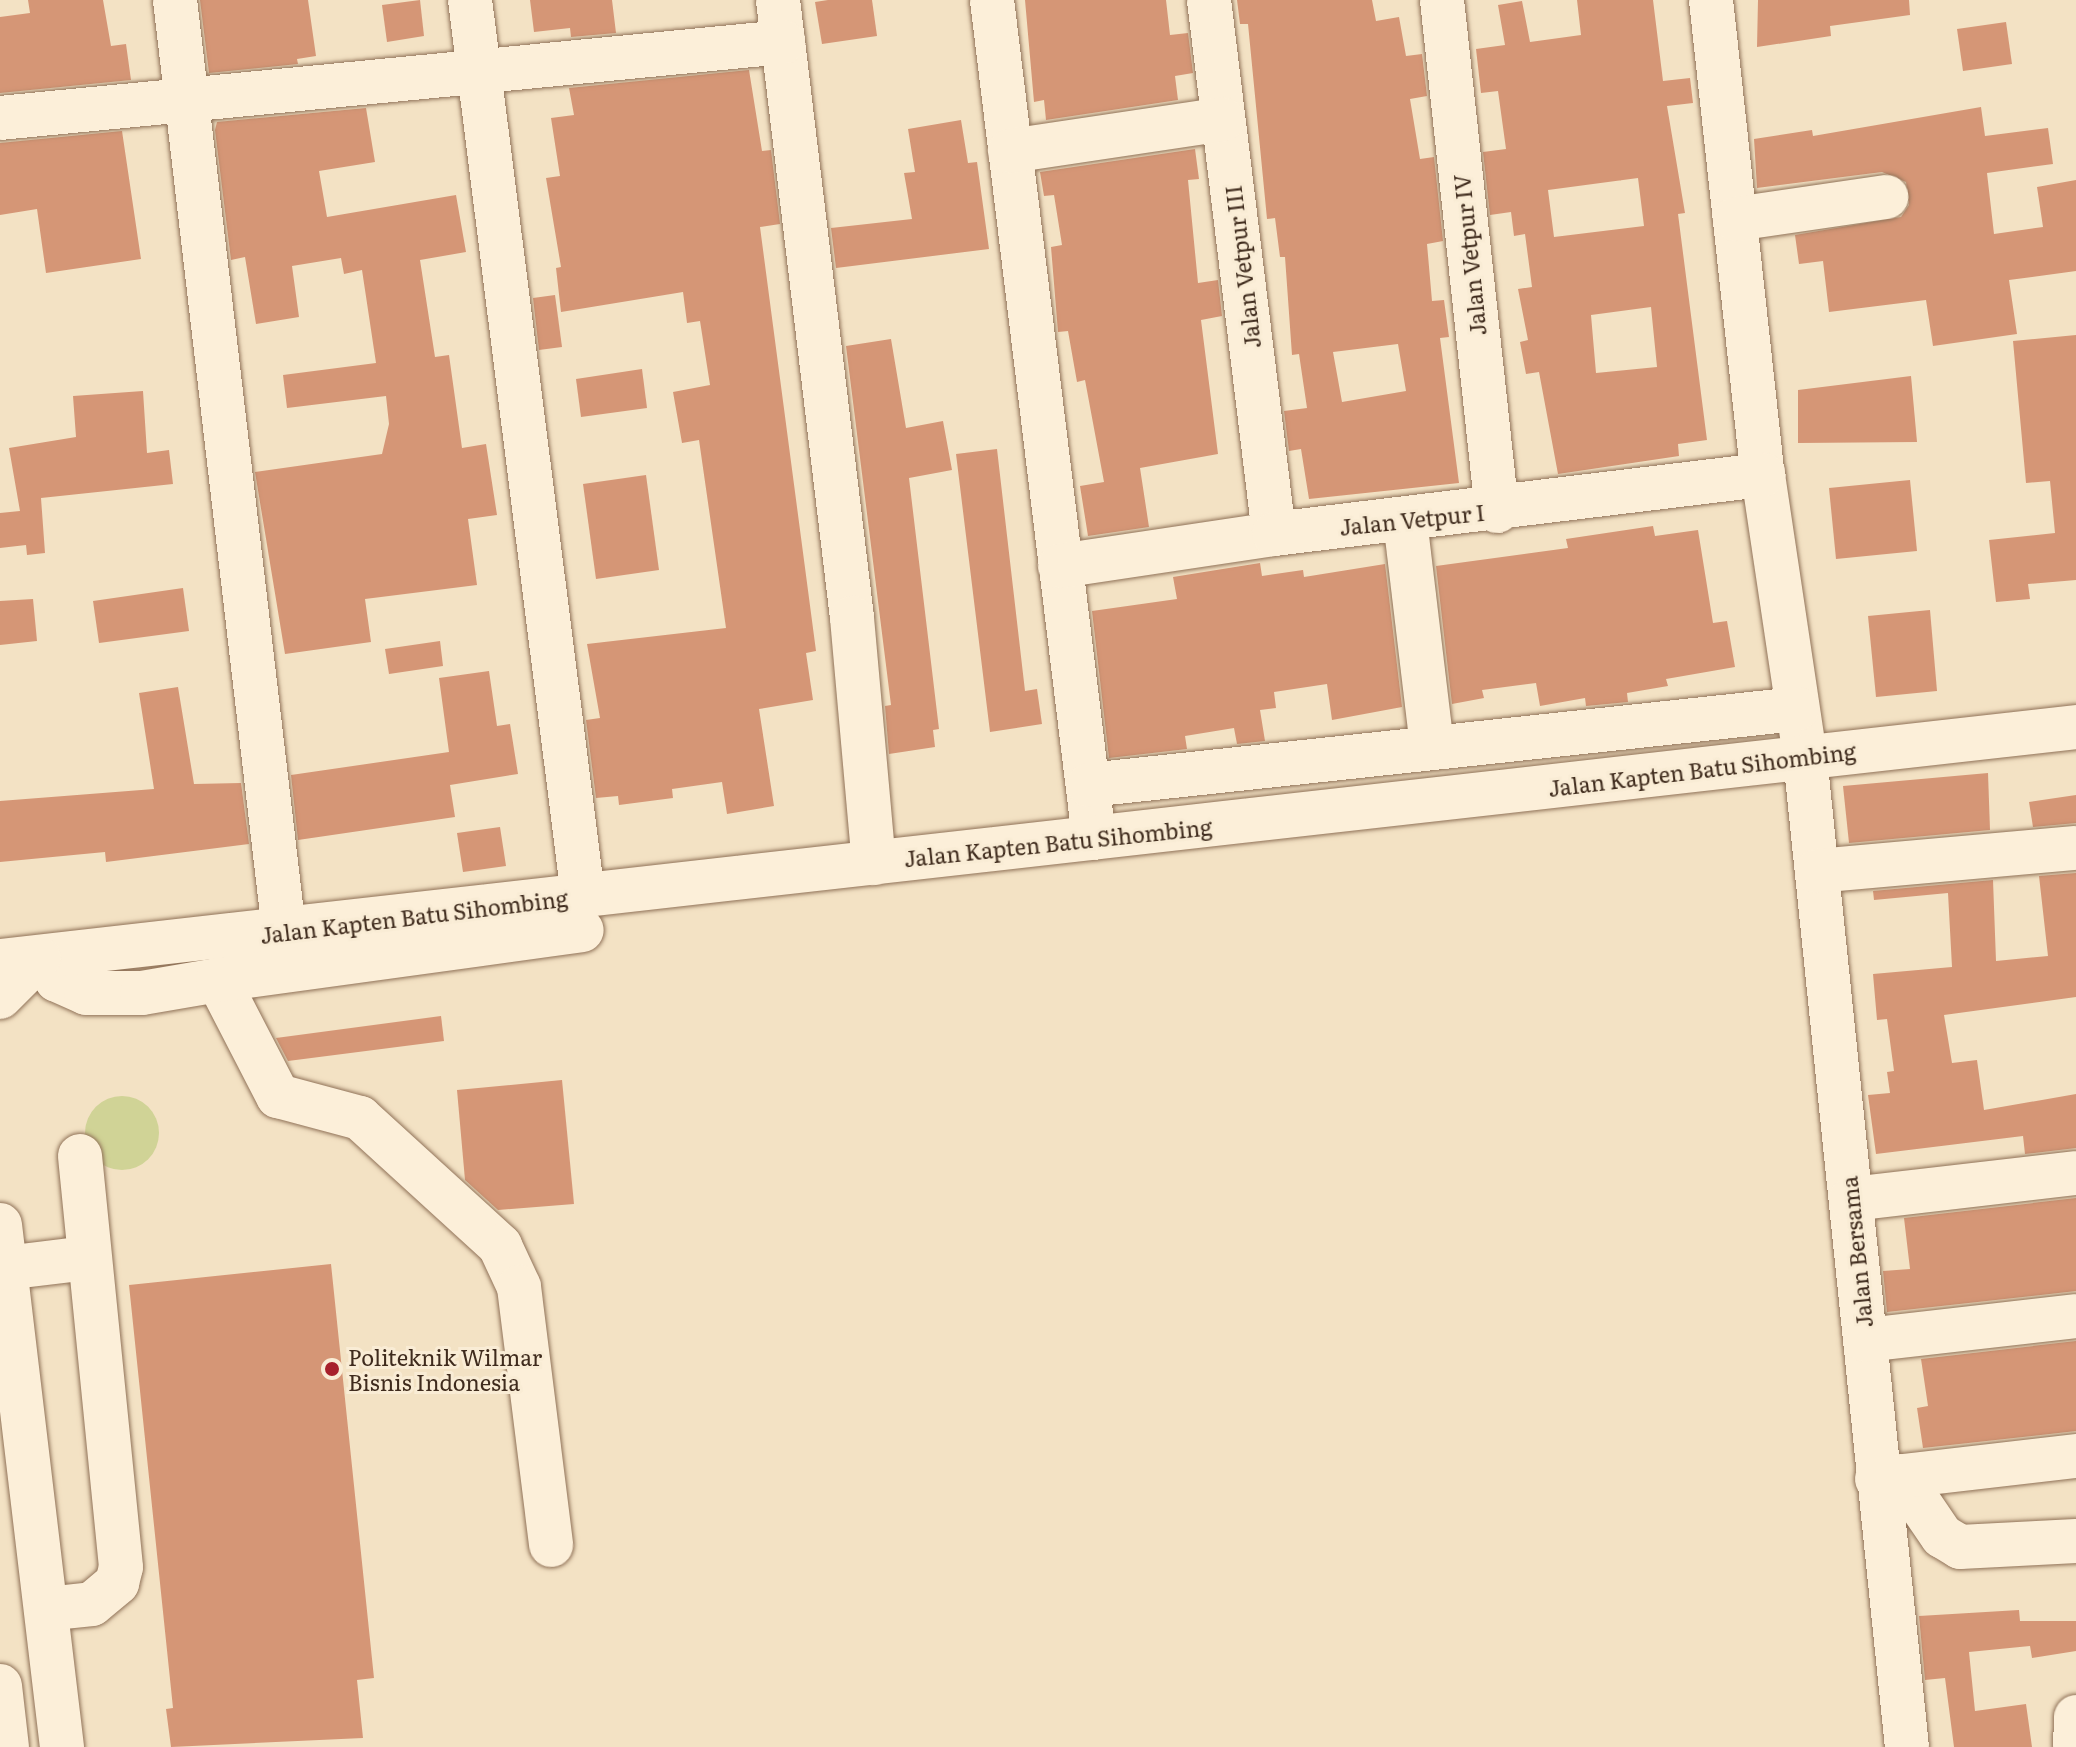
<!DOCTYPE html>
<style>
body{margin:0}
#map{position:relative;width:2076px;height:1747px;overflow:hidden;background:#f3e2c4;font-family:Literata,serif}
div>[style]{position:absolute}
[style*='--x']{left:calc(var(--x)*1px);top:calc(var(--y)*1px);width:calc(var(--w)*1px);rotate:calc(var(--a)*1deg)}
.green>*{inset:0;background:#d0d396}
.round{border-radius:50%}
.building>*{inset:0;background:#d59676}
.roads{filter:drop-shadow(0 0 2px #907258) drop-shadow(0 0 2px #907258)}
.minor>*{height:44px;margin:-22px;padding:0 22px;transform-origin:22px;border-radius:22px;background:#fcefd9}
.dots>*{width:22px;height:22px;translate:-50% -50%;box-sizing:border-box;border:4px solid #f9ecd5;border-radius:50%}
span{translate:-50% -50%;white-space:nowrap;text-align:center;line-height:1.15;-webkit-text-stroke:6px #f9ecd5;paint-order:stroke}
.street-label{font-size:22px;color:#3f2b1d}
.poi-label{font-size:22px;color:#3f2b1d}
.left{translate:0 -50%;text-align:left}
</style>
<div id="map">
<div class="green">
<div class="round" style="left:85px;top:1096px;width:74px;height:74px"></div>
</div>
<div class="building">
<div style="clip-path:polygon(28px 0,103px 0,111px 46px,126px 44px,131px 80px,0 93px,0 17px,30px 13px)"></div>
<div style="clip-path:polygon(200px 0,308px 0,316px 56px,297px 59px,298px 64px,209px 73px)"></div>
<div style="clip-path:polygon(420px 0,424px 36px,387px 42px,382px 5px)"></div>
<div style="clip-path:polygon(530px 0,612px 0,616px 33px,571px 37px,570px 28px,534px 32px)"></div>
<div style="clip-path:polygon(828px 0,872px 0,877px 36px,822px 44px,815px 2px)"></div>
<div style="clip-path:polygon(1025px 0,1166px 0,1170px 35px,1188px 33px,1193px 73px,1175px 76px,1178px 100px,1046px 120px,1044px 100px,1034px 102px)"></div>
<div style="clip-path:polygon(evenodd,1237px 0,1372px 0,1376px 21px,1399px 17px,1406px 56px,1422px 54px,1427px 96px,1410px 99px,1420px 159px,1434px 157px,1443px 241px,1427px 244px,1432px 301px,1444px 300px,1449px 337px,1440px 338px,1459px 483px,1309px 499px,1301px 449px,1289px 451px,1284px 411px,1307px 408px,1299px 354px,1292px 355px,1285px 257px,1280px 257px,1275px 218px,1267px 219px,1248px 24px,1240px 24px,1237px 0,1398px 344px,1406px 391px,1342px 402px,1333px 352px,1398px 344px)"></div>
<div style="clip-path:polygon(evenodd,1577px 0,1653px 0,1663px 81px,1690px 78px,1693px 103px,1667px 106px,1685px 213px,1678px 214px,1707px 440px,1678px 444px,1679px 456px,1558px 474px,1539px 372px,1526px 374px,1520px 342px,1528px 340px,1518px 289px,1532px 287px,1525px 234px,1514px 236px,1511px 212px,1490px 215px,1483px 152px,1506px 149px,1498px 91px,1481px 93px,1476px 49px,1505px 45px,1498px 5px,1522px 1px,1530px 42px,1581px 35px,1577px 0,1638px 178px,1644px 226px,1554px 237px,1548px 190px,1638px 178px,1577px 0,1651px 307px,1657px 367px,1596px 373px,1591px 315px,1651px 307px)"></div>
<div style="clip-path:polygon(1758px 0,1909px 0,1910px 15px,1830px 26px,1831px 36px,1757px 47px)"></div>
<div style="clip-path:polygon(2006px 22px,2012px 64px,1963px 71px,1957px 29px)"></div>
<div style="clip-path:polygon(749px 70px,762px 151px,771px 150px,780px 224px,760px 227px,816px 651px,806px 653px,813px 700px,759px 709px,774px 806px,727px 814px,722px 782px,672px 789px,673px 798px,619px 805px,618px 796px,596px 798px,586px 720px,600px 718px,587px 644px,726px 628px,699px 440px,682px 443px,673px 392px,710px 385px,700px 321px,687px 323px,683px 292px,561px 312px,556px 268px,561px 267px,546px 178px,560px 176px,551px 118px,574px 115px,569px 88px)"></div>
<div style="clip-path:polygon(1981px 107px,1985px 136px,2048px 128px,2053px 164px,1987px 173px,1994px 234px,2043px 227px,2037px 187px,2076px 180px,2076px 271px,2009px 280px,2017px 334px,1933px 346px,1926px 300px,1829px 312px,1823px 261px,1799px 264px,1795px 235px,1901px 217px,1909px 205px,1906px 182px,1882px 172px,1757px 188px,1754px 139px,1812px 130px,1813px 136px)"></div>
<div style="clip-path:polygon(366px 108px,375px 162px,319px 171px,327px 217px,456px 195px,466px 252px,420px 260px,435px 357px,449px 355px,462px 448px,486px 444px,497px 515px,468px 519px,477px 585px,365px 599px,371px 642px,285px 654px,255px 472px,382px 454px,389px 424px,386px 396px,287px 408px,283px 375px,376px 363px,362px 270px,344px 274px,341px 258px,292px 266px,299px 317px,256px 324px,245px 257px,231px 260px,215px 130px,217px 122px)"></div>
<div style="clip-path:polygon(961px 120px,968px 163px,977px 162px,989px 249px,836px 268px,831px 228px,912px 219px,904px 173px,915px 172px,908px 129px)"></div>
<div style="clip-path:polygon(122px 131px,141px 259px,46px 273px,37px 209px,0 215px,0 143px)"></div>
<div style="clip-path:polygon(1195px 149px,1199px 179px,1188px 180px,1198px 283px,1218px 280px,1222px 316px,1201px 320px,1218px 454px,1140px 468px,1149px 527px,1088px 536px,1080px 486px,1104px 482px,1085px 380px,1077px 382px,1068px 331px,1058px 332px,1051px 247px,1062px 245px,1054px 195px,1044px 196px,1040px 172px)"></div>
<div style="clip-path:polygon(555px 295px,562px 347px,539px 350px,533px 298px)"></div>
<div style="clip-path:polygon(2076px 335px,2076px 580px,2028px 584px,2030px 599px,1996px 602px,1989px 540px,2055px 533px,2050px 481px,2026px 483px,2013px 341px)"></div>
<div style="clip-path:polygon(891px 339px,906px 428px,943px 421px,952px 470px,909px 478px,939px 729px,933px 730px,935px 747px,889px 754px,885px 706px,891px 705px,846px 346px)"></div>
<div style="clip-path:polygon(642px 369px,647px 408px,581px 417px,576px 379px)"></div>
<div style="clip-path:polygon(1911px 376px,1917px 442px,1798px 443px,1798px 390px)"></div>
<div style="clip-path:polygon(143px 391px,147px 453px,169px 450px,173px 484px,41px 498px,45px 553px,27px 555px,26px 545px,0 548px,0 513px,20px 511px,9px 448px,76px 437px,73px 396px)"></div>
<div style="clip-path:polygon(997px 449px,1025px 691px,1037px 689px,1042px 724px,990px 732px,956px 454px)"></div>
<div style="clip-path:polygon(646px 475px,659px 570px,596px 579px,583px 484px)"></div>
<div style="clip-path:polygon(1910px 480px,1917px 551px,1836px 559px,1829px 488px)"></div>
<div style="clip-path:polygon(1653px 526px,1655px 536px,1698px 530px,1713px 623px,1727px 621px,1735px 667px,1666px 679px,1668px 686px,1627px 693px,1628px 702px,1586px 706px,1585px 698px,1540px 706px,1536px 683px,1482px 690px,1484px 698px,1452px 704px,1436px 566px,1568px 548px,1566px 539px)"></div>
<div style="clip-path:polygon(1260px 563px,1262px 576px,1303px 570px,1304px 577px,1385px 564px,1402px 707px,1332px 720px,1327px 684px,1274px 692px,1276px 708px,1260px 710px,1265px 741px,1237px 744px,1234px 728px,1185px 736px,1187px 749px,1109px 758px,1092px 611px,1177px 599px,1173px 577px)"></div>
<div style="clip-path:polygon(183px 588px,189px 631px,99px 643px,93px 601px)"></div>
<div style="clip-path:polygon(33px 599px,37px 641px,0 645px,0 601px)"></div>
<div style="clip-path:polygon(1930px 610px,1937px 691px,1876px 697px,1868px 616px)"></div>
<div style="clip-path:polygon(440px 641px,443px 666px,389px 674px,385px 649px)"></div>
<div style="clip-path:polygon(489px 671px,497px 726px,510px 724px,518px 774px,450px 785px,455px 817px,298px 840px,291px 775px,449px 752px,439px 678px)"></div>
<div style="clip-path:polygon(178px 687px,194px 784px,241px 783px,249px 844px,106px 862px,105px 852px,0 862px,0 801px,154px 789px,139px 693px)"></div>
<div style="clip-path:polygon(1988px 773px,1990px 830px,1849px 843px,1843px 786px)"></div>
<div style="clip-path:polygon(2076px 795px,2076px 823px,2033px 827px,2029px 802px)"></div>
<div style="clip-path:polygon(500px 827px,506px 866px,463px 872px,457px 833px)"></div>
<div style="clip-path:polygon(2076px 873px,2076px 997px,1944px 1015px,1952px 1063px,1977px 1060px,1984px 1110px,2076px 1094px,2076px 1148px,2025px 1154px,2023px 1136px,1876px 1154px,1868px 1095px,1890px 1093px,1887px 1072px,1894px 1071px,1887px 1019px,1877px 1020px,1873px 974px,1952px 967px,1948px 893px,1874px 900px,1873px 891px,1993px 880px,1996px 961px,2048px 956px,2039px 876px)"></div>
<div style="clip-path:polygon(441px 1016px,444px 1041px,288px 1061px,276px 1038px)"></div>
<div style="clip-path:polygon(562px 1080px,574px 1204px,498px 1210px,465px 1180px,457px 1090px)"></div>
<div style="clip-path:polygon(2076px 1198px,2076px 1291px,1887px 1312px,1883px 1271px,1910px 1269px,1904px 1218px)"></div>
<div style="clip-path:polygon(331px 1264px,374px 1678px,357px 1680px,363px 1738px,171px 1747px,166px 1709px,173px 1708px,129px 1285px)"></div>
<div style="clip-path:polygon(2076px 1341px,2076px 1431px,1923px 1448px,1917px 1408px,1928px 1406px,1921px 1359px)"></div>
<div style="clip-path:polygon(2019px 1610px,2020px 1621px,2076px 1621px,2076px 1651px,2032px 1658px,2030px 1646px,1969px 1652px,1975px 1711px,2026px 1704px,2032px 1747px,1954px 1747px,1945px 1678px,1925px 1680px,1919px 1616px)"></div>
</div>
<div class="roads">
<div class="minor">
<div style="--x:175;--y:0;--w:937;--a:83.32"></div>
<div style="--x:470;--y:0;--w:903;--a:82.81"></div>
<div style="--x:778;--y:0;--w:622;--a:83.17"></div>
<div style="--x:852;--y:618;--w:246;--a:84.9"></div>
<div style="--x:992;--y:0;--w:844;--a:83.06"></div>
<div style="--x:1209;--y:0;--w:538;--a:83.06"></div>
<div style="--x:1442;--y:0;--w:514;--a:83.86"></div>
<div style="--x:1711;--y:0;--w:478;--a:83.8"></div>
<div style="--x:1763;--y:475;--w:285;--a:81.5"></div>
<div style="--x:1805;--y:757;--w:995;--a:84.12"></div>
<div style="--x:0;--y:118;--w:787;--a:-5.54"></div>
<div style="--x:1010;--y:151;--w:215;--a:-8.5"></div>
<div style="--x:1735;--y:219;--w:153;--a:-8.3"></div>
<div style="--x:1405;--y:520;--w:227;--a:83.2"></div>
<div style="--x:1060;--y:566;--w:216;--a:-8.5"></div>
<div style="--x:1274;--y:534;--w:493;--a:-6.9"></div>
<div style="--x:1089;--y:785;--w:712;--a:-6.13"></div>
<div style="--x:1817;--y:871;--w:260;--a:-5.1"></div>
<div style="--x:54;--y:957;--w:23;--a:83"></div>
<div style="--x:57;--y:980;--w:32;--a:24"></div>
<div style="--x:86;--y:993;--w:56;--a:0"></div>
<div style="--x:142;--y:993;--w:77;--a:-9.7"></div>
<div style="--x:218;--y:980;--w:131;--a:62.7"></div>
<div style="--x:278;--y:1096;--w:85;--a:15"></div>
<div style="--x:360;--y:1118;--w:190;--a:42.4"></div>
<div style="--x:500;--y:1246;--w:45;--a:65.1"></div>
<div style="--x:519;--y:1287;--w:260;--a:82.9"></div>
<div style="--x:0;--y:961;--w:2089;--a:-6.43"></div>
<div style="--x:218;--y:980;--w:367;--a:-7.8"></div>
<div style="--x:0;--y:997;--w:55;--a:-45"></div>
<div style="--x:1851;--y:1199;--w:226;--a:-6.6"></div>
<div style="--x:0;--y:1225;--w:526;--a:83.23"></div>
<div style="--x:5;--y:1268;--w:84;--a:-6.9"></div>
<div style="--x:1866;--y:1340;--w:211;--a:-6.5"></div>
<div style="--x:1901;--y:1476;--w:73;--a:55.7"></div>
<div style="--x:1942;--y:1536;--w:21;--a:31"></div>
<div style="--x:1960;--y:1547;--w:116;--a:-3"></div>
<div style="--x:1877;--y:1479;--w:200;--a:-6.6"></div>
<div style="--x:46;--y:1609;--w:46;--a:-6.2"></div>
<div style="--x:92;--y:1604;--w:33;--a:-40"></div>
<div style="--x:117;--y:1583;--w:16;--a:-76"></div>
<div style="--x:121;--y:1567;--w:413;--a:-95.7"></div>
<div style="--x:0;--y:1686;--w:61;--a:83.5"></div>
<div style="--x:2075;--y:1747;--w:30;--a:-88"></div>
</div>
</div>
<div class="dots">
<div style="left:332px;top:1369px;background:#a7202b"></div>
</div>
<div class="street-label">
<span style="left:1469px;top:255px;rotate:-96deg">Jalan Vetpur IV</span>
<span style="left:1242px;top:267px;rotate:-97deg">Jalan Vetpur III</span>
<span style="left:1412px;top:519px;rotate:-6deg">Jalan Vetpur I</span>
<span style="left:1702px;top:769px;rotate:-7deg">Jalan Kapten Batu Sihombing</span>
<span style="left:1058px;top:842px;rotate:-6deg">Jalan Kapten Batu Sihombing</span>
<span style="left:414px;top:916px;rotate:-7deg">Jalan Kapten Batu Sihombing</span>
<span style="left:1856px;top:1252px;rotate:-96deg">Jalan Bersama</span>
</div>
<div class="poi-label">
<span class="left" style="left:348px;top:1369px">Politeknik Wilmar<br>Bisnis Indonesia</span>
</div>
</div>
